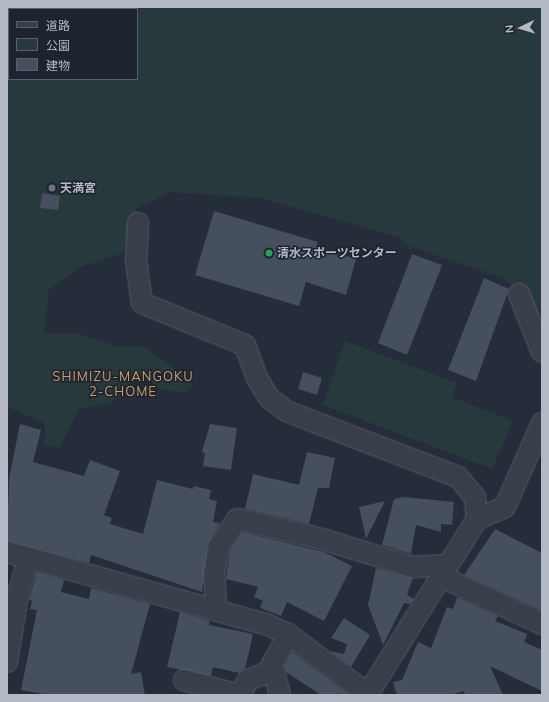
<!DOCTYPE html>
<meta charset="utf-8">
<style>
body{margin:0}
#map{position:relative;width:549px;height:702px;overflow:hidden;background:#252c3a;font-family:Mulish,"Noto Sans JP",sans-serif}
div>[style]{position:absolute}
[style*='--x']{left:calc(var(--x)*1px);top:calc(var(--y)*1px);width:calc(var(--w)*1px);rotate:calc(var(--a)*1deg)}
.green>*{inset:0;background:#27393c}
.building>*{inset:0;background:#464f5e}
.roads{filter:drop-shadow(0 0 1px #565c68) drop-shadow(0 0 1px #565c68)}
.minor>*{height:20px;margin:-10px;padding:0 10px;transform-origin:10px;border-radius:10px;background:#383e4a}
.dots>*{width:11px;height:11px;translate:-50% -50%;box-sizing:border-box;border:2px solid #1d232f;border-radius:50%}
span{translate:-50% -50%;white-space:nowrap;text-align:center;line-height:1.15;-webkit-text-stroke:3px #1d232f;paint-order:stroke}
.poi-label{font-size:12px;color:#b4b9c6;font-weight:700}
.left{translate:0 -50%;text-align:left}
.neighbourhood-label{font-size:13px;color:#cc9b69;letter-spacing:1px}
.frame{position:absolute;inset:0;border:8px solid #b4b9c6;pointer-events:none}
.legend{position:absolute;left:8px;top:8px;width:130px;height:72px;box-sizing:border-box;background:#1d232f;border:1px solid #595f6b;margin:0;padding:5px 7px;list-style:none;font-size:12px;color:#b4b9c6}
.legend li{display:flex;align-items:center;gap:8px;height:20px}
.legend b{width:20px;border:1px solid #595f6b}
.north{position:absolute;left:501px;top:8px;width:40px;height:40px;-webkit-text-stroke:3px #1d232f;paint-order:stroke;rotate:265deg;font-size:11px;font-weight:700;line-height:16px;text-align:center;color:#b4b9c6}
.north::after{content:'';display:block;margin:auto;width:14px;height:18px;background:#b4b9c6;clip-path:polygon(50% 0,100% 100%,50% 72%,0 100%)}
</style>
<div id="map">
<div class="green">
<div style="clip-path:polygon(evenodd,7px 7px,542px 7px,542px 326px,526px 294px,501px 277px,408px 246px,399px 237px,260px 198px,171px 192px,137px 208px,123px 253px,83px 266px,49px 289px,44px 333px,76px 333px,120px 347px,143px 346px,185px 376px,193px 385px,185px 393px,161px 389px,147px 380px,132px 379px,128px 390px,111px 403px,79px 409px,59px 448px,44px 445px,45px 423px,7px 407px,7px 7px,9px 9px,137px 9px,137px 79px,9px 79px,9px 9px)"></div>
<div style="clip-path:polygon(345px 341px,457px 383px,452px 397px,513px 421px,492px 469px,323px 405px)"></div>
</div>
<div class="building">
<div style="clip-path:polygon(42px 193px,60px 196px,58px 210px,40px 208px)"></div>
<div style="clip-path:polygon(214px 211px,318px 242px,316px 247px,356px 259px,346px 295px,306px 282px,299px 306px,195px 275px)"></div>
<div style="clip-path:polygon(412px 254px,442px 265px,407px 355px,378px 343px)"></div>
<div style="clip-path:polygon(484px 278px,509px 289px,476px 381px,448px 370px)"></div>
<div style="clip-path:polygon(303px 372px,322px 378px,317px 395px,298px 389px)"></div>
<div style="clip-path:polygon(20px 424px,41px 430px,33px 462px,84px 476px,90px 460px,120px 471px,104px 515px,112px 518px,110px 524px,143px 534px,157px 480px,193px 489px,194px 486px,211px 490px,209px 499px,217px 501px,213px 522px,220px 523px,208px 544px,202px 592px,91px 555px,89px 563px,7px 541px,9px 479px)"></div>
<div style="clip-path:polygon(210px 424px,237px 428px,231px 470px,203px 466px,205px 453px,202px 452px)"></div>
<div style="clip-path:polygon(307px 452px,335px 458px,329px 488px,318px 488px,309px 524px,245px 509px,253px 474px,299px 485px)"></div>
<div style="clip-path:polygon(404px 497px,454px 502px,452px 525px,441px 524px,441px 532px,416px 525px,411px 554px,382px 545px,394px 499px)"></div>
<div style="clip-path:polygon(385px 501px,366px 539px,359px 507px)"></div>
<div style="clip-path:polygon(495px 529px,542px 553px,542px 611px,464px 575px)"></div>
<div style="clip-path:polygon(242px 532px,324px 552px,352px 566px,324px 621px,287px 602px,281px 616px,260px 608px,263px 601px,254px 597px,258px 587px,226px 579px,230px 550px)"></div>
<div style="clip-path:polygon(376px 568px,413px 578px,407px 595px,414px 599px,410px 604px,404px 603px,383px 645px,368px 605px)"></div>
<div style="clip-path:polygon(37px 572px,64px 580px,61px 592px,89px 599px,91px 588px,150px 604px,131px 674px,141px 672px,145px 695px,48px 695px,21px 690px,37px 610px,30px 609px,32px 601px,29px 600px)"></div>
<div style="clip-path:polygon(457px 597px,498px 616px,495px 621px,527px 634px,524px 642px,542px 650px,542px 691px,490px 666px,503px 695px,465px 695px,464px 691px,451px 695px,397px 695px,393px 682px,402px 680px,418px 642px,431px 648px,447px 607px,453px 609px)"></div>
<div style="clip-path:polygon(180px 612px,210px 621px,209px 625px,253px 634px,245px 669px,239px 673px,213px 667px,211px 676px,167px 667px)"></div>
<div style="clip-path:polygon(344px 618px,370px 635px,351px 667px,329px 651px,344px 654px,347px 644px,331px 638px)"></div>
<div style="clip-path:polygon(292px 652px,350px 695px,321px 695px,286px 672px,284px 666px)"></div>
</div>
<div class="roads">
<div class="minor">
<div style="--x:138;--y:223;--w:37;--a:93"></div>
<div style="--x:136;--y:260;--w:43;--a:82.1"></div>
<div style="--x:142;--y:303;--w:111;--a:22.2"></div>
<div style="--x:245;--y:345;--w:35;--a:70"></div>
<div style="--x:257;--y:378;--w:23;--a:59"></div>
<div style="--x:269;--y:398;--w:21;--a:37"></div>
<div style="--x:286;--y:411;--w:184;--a:21"></div>
<div style="--x:458;--y:477;--w:26;--a:50"></div>
<div style="--x:475;--y:497;--w:22;--a:85"></div>
<div style="--x:519;--y:294;--w:62;--a:68.4"></div>
<div style="--x:7;--y:552;--w:271;--a:15.6"></div>
<div style="--x:268;--y:625;--w:23;--a:25"></div>
<div style="--x:289;--y:635;--w:100;--a:36.9"></div>
<div style="--x:440;--y:576;--w:113;--a:25.2"></div>
<div style="--x:216;--y:609;--w:35;--a:-93"></div>
<div style="--x:214;--y:574;--w:28;--a:-80"></div>
<div style="--x:219;--y:546;--w:32;--a:-56"></div>
<div style="--x:237;--y:519;--w:87;--a:13.2"></div>
<div style="--x:322;--y:539;--w:95;--a:17.1"></div>
<div style="--x:413;--y:567;--w:34;--a:-3"></div>
<div style="--x:7;--y:662;--w:69;--a:-80.8"></div>
<div style="--x:18;--y:594;--w:38;--a:-73"></div>
<div style="--x:184;--y:680;--w:56;--a:15.5"></div>
<div style="--x:368;--y:694;--w:206;--a:-58.1"></div>
<div style="--x:477;--y:519;--w:30;--a:-23"></div>
<div style="--x:505;--y:507;--w:92;--a:-66.2"></div>
<div style="--x:240;--y:695;--w:17;--a:-62"></div>
<div style="--x:248;--y:680;--w:26;--a:-21"></div>
<div style="--x:280;--y:695;--w:32;--a:-104"></div>
<div style="--x:272;--y:664;--w:34;--a:-60"></div>
</div>
</div>
<div class="dots">
<div style="left:52px;top:188px;background:#6b7280"></div>
<div style="left:269px;top:253px;background:#2e9e5b"></div>
</div>
<div class="poi-label">
<span class="left" style="left:60px;top:188px">天満宮</span>
<span class="left" style="left:277px;top:253px">清水スポーツセンター</span>
</div>
<div class="neighbourhood-label">
<span style="left:123px;top:384px">SHIMIZU-MANGOKU<br>2-CHOME</span>
</div>
<div class="frame"></div>
<ul class="legend">
<li><b style="height:5px;background:#383e4a"></b>道路</li>
<li><b style="height:11px;background:#27393c"></b>公園</li>
<li><b style="height:11px;background:#464f5e"></b>建物</li>
</ul>
<div class="north">N</div>
</div>
